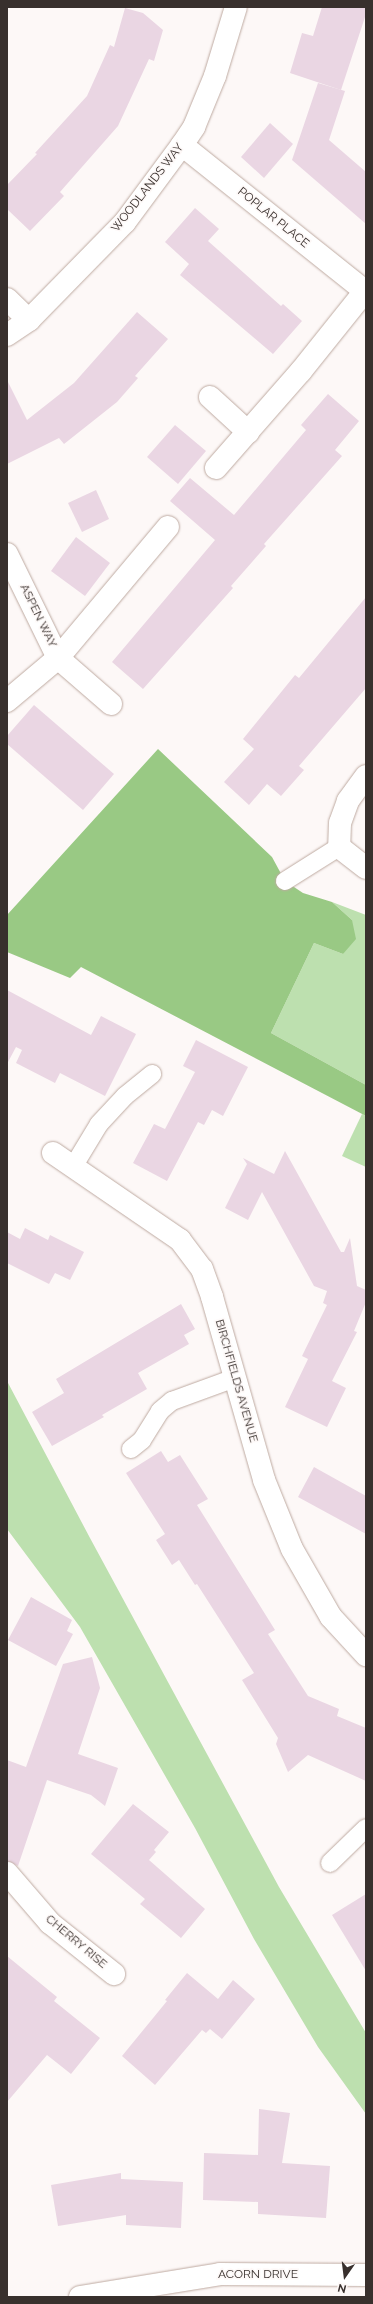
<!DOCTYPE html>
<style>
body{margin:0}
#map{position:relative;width:373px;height:2304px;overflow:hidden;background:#fdf8f7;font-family:Raleway,sans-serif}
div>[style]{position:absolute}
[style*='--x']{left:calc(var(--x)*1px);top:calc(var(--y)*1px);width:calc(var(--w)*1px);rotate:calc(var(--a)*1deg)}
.green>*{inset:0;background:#bde0af}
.forest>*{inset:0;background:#99c984}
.building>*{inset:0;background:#ead6e3}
.roads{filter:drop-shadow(0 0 1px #beaaa1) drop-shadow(0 0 1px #beaaa1)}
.service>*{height:18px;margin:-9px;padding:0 9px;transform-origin:9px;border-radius:9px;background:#fff}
.minor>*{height:22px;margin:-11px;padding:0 11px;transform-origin:11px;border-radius:11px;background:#fff}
span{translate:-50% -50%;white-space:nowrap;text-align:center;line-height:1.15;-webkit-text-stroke:3px #fdf8f7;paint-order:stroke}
.street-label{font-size:12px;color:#38302d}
.frame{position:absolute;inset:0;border:8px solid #38302d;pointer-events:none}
.north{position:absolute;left:325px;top:2256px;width:40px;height:40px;-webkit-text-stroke:3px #fdf8f7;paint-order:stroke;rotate:194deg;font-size:11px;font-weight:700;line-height:16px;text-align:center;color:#38302d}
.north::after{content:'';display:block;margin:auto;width:14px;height:18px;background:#38302d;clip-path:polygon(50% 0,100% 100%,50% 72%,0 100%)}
</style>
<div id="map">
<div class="green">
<div style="clip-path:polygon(332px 902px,366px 915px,366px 1085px,271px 1033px,314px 943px,343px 954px,352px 920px)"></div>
<div style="clip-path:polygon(362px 1114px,366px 1116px,366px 1167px,342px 1156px)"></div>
<div style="clip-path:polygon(7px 1381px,90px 1538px,279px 1887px,366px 2033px,366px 2114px,318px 2047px,254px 1939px,195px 1828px,80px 1627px,7px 1529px)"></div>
</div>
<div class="forest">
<div style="clip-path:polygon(158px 749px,272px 857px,285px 881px,303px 893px,332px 902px,352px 920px,356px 939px,343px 954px,314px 943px,271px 1033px,366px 1085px,366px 1116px,81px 967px,70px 978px,7px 952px,7px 915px)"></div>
</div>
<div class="building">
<div style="clip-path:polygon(322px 7px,366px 7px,366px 14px,341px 90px,290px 73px,302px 33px,313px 36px)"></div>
<div style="clip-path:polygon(125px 8px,143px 13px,163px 30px,154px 61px,149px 59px,118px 126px,60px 192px,64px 196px,30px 231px,7px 209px,7px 185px,37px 154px,35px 153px,87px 96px,110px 45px,114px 47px)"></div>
<div style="clip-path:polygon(318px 83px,345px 91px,329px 140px,366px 172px,366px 224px,292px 160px)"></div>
<div style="clip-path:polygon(270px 123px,293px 144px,264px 178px,241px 157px)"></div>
<div style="clip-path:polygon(195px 208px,219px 229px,208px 241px,281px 306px,283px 304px,302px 321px,273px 354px,180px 275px,189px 264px,165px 242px)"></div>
<div style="clip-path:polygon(137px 312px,168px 339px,135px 376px,138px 378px,117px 402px,64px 444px,59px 438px,7px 464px,7px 380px,27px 420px,74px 383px)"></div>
<div style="clip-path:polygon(328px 394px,359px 421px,335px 450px,342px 456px,264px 544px,266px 546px,231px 586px,233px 588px,143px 689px,112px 662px,215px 540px,170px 501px,190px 478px,234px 515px,306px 430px,301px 425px)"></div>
<div style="clip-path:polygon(175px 425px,206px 451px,178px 484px,147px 457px)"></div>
<div style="clip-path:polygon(96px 490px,109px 519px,82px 532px,68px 503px)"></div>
<div style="clip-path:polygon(76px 537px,110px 563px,85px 596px,51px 571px)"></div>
<div style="clip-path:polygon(366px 597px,366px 688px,299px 766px,304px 770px,281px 796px,267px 784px,249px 805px,224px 782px,254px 749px,243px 739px,295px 675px,299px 678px)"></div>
<div style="clip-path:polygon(34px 705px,114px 774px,83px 810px,7px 744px,7px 736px)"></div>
<div style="clip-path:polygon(7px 990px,91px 1035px,101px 1016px,136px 1034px,105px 1096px,60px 1073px,55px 1083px,16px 1063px,22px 1050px,16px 1047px,7px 1064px)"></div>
<div style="clip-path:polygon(196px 1040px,248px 1067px,223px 1116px,212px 1110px,204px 1125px,198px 1122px,167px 1181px,133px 1163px,154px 1124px,165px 1129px,195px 1072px,183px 1066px)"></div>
<div style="clip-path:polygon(285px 1151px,341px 1252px,344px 1252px,350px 1238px,357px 1286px,366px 1290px,366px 1302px,354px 1331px,357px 1332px,332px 1381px,346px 1388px,327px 1427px,285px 1407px,308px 1359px,302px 1356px,327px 1305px,323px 1303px,327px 1291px,314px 1286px,262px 1192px,248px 1220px,225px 1208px,247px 1164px,243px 1158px,274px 1174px)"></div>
<div style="clip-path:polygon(25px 1228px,48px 1240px,50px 1235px,84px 1252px,70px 1280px,55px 1273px,49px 1284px,7px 1263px,7px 1232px,20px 1239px)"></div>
<div style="clip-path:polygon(181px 1304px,195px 1329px,184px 1335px,189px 1344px,138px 1373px,147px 1389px,102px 1415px,104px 1417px,52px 1446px,32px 1412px,64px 1393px,56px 1379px)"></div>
<div style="clip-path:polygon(161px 1451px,168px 1462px,180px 1455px,208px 1499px,197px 1505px,275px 1630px,268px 1634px,308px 1696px,339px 1709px,337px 1716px,366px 1728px,366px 1781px,308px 1755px,288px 1772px,276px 1744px,278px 1738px,242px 1680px,254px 1673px,197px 1584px,195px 1585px,179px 1560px,172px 1565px,156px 1540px,165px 1534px,126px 1473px)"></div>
<div style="clip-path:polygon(314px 1467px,366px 1496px,366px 1534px,298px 1497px)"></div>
<div style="clip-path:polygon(31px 1597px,72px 1620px,67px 1631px,73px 1634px,56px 1666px,8px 1640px)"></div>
<div style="clip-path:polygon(92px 1657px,100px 1688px,78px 1754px,118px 1768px,105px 1806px,91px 1795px,47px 1780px,18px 1866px,7px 1861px,7px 1760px,26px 1767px,63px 1664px)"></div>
<div style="clip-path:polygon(133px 1804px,169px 1832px,154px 1850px,156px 1852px,149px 1860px,205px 1909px,181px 1938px,140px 1904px,145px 1899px,91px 1854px)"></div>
<div style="clip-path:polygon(366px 1894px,366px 1971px,332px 1915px)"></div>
<div style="clip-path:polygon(7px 1956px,57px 1997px,54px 2001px,100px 2038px,71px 2074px,47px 2055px,7px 2102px)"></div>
<div style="clip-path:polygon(187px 1973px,218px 1999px,233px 1980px,255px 1999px,222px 2039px,210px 2029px,206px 2033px,202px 2030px,155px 2085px,122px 2056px,167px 2001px,165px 2000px)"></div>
<div style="clip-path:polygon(259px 2109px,290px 2113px,282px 2163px,330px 2166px,326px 2218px,258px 2214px,258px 2202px,203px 2200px,204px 2153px,258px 2155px)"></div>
<div style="clip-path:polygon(121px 2173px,121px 2179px,183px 2182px,181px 2228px,126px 2225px,126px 2215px,58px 2226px,51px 2185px)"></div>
</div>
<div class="roads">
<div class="service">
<div style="--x:285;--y:881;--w:64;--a:-32.2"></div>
<div style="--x:73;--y:1167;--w:50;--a:-58.8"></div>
<div style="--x:99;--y:1124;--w:38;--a:-47"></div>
<div style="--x:125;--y:1096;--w:35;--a:-39"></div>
<div style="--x:131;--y:1449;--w:14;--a:-39"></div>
<div style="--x:142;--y:1440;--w:34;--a:-58"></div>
<div style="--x:160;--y:1411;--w:16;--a:-40"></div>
<div style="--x:172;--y:1401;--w:67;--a:-20.1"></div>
<div style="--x:330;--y:1863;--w:50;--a:-44.2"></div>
</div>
<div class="minor">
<div style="--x:182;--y:145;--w:234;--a:38.6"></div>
<div style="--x:7;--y:299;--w:30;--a:44"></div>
<div style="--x:7;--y:335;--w:27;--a:-34"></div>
<div style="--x:29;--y:320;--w:137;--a:-45.6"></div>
<div style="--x:125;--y:222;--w:96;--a:-53.5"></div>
<div style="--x:182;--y:145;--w:22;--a:-56"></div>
<div style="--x:194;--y:127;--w:55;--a:-67.6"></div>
<div style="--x:215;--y:76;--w:72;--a:-73.1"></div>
<div style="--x:210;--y:397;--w:52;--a:42.6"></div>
<div style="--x:216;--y:468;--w:129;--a:-48.8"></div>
<div style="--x:301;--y:371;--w:104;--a:-51.3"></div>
<div style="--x:7;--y:554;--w:116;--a:63.9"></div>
<div style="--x:58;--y:658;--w:67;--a:139.9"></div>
<div style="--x:111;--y:704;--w:70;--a:-139"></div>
<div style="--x:58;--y:658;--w:171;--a:-50"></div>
<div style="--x:366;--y:776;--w:31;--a:126"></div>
<div style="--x:348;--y:801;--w:23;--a:110"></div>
<div style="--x:340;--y:823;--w:24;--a:92"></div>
<div style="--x:339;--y:847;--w:34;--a:38"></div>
<div style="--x:53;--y:1153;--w:154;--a:34.4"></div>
<div style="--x:180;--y:1240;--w:36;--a:53"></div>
<div style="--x:202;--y:1269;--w:30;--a:70"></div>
<div style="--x:212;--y:1297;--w:190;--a:74.1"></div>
<div style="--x:264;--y:1480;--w:74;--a:67.9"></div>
<div style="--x:292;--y:1549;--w:78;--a:60.2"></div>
<div style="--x:331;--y:1617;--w:52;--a:47.4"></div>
<div style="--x:7;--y:1873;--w:66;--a:49.3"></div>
<div style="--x:50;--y:1923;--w:82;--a:38.6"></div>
<div style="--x:80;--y:2297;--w:142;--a:-9.3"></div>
<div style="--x:220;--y:2274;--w:146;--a:0.4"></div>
</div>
</div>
<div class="street-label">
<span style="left:148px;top:188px;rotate:-52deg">WOODLANDS WAY</span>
<span style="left:273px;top:218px;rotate:39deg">POPLAR PLACE</span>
<span style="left:38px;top:616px;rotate:64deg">ASPEN WAY</span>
<span style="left:236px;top:1381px;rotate:74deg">BIRCHFIELDS AVENUE</span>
<span style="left:76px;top:1942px;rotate:40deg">CHERRY RISE</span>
<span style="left:258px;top:2275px">ACORN DRIVE</span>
</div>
<div class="frame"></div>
<div class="north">N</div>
</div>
